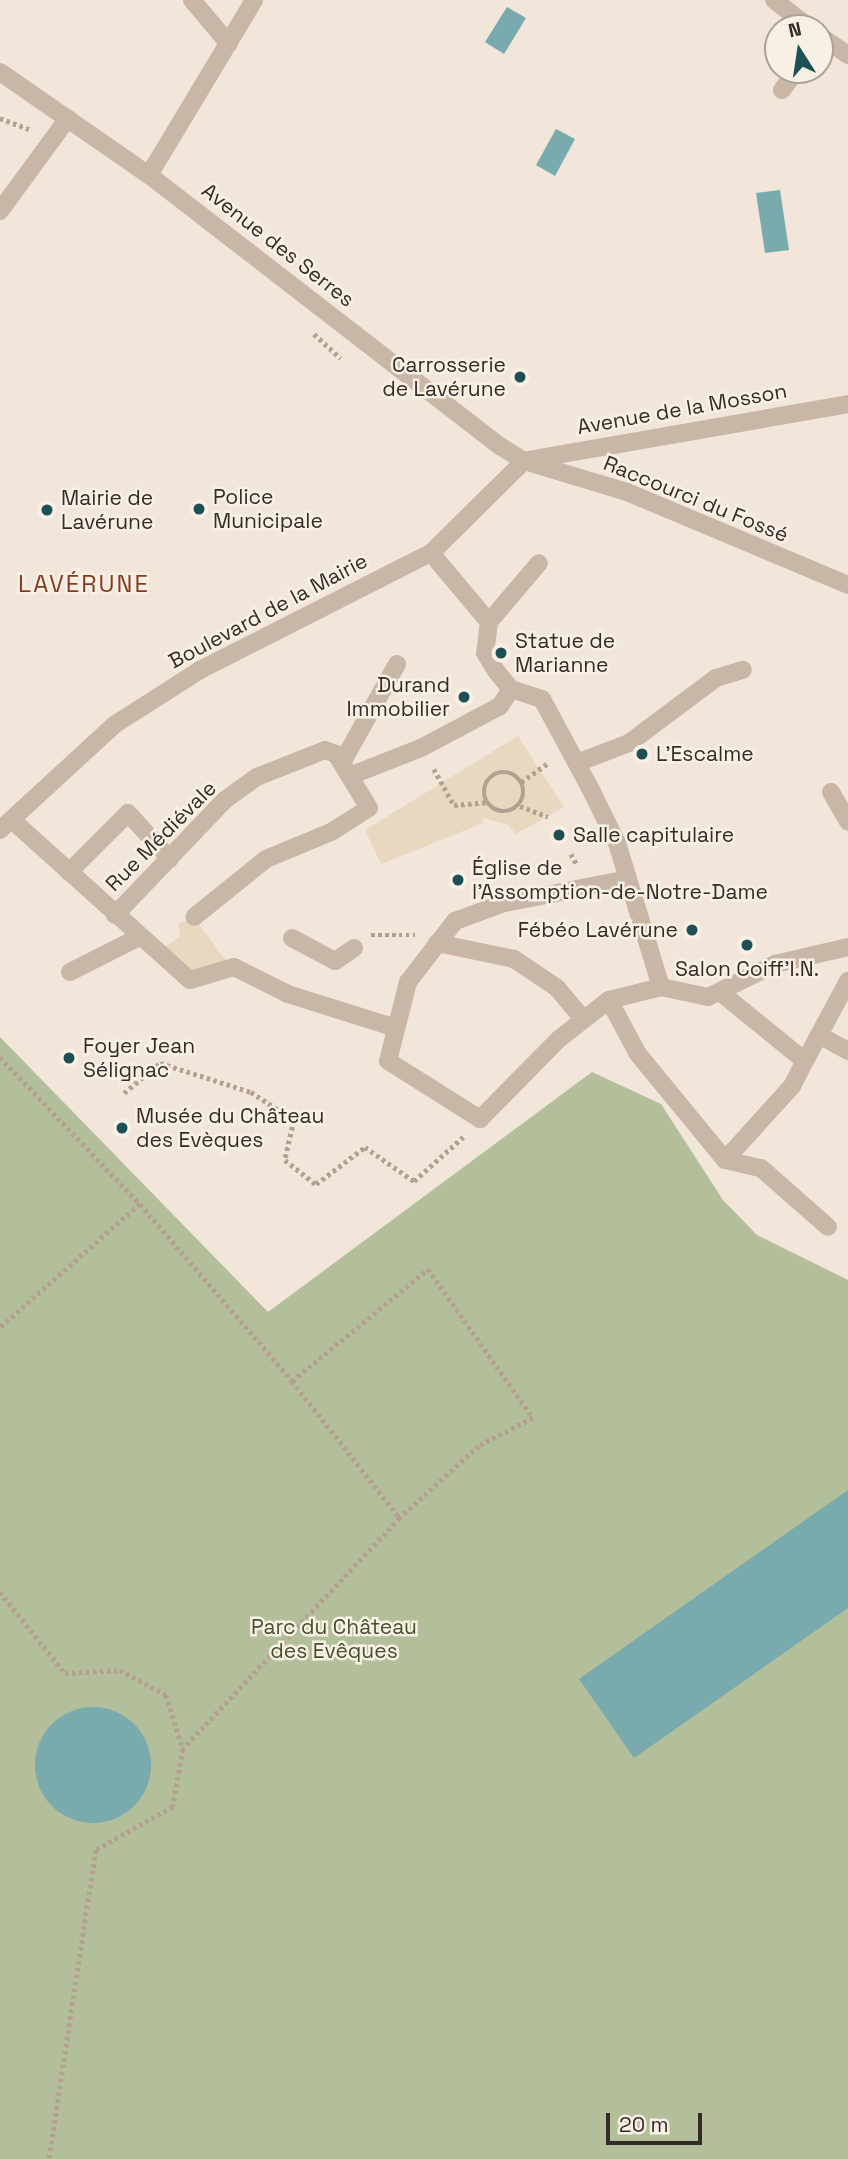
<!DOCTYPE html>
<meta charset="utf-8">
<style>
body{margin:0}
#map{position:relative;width:848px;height:2159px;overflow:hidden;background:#f1e6d9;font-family:"Space Grotesk",sans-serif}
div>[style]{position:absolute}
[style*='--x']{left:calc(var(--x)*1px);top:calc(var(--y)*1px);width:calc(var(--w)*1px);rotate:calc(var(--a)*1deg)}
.green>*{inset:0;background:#b2bf9a}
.plaza>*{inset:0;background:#e8d8c0}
.water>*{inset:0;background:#79aaad}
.round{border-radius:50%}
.path>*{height:4.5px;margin-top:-2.25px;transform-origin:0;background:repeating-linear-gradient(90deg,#b4a090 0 3.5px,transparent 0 7px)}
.path>.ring{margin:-2.25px;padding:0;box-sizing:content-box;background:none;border:4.5px solid #b4a090;border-radius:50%}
.minor>*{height:18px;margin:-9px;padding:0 9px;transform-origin:9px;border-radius:9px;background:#c8b6a6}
.dots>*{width:19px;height:19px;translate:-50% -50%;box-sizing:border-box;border:4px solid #f9f0e5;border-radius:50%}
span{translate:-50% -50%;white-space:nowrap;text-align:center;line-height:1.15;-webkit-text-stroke:5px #f9f0e5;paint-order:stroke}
.street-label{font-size:21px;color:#342b27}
.poi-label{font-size:21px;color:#342b27}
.right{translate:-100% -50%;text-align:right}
.left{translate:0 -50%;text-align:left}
.park-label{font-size:21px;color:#43522b}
.quarter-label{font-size:24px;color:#823a21;letter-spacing:2px}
.north{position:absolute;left:764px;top:14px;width:70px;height:70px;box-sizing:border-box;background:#f9f0e5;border:2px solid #aaa199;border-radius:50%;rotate:348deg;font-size:19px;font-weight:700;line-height:28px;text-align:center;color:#342b27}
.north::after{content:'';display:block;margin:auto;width:24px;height:32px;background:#1d5055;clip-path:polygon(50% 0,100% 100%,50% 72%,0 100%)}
.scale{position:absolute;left:606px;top:2113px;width:96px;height:32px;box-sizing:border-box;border:4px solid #342b27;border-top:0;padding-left:9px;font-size:21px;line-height:24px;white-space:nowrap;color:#342b27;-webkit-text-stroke:5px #f9f0e5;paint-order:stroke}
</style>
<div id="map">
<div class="green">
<div style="clip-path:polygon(0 1037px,268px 1312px,592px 1072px,661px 1104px,723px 1200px,757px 1235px,848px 1280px,848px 2159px,0 2159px)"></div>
</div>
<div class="plaza">
<div style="clip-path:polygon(518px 736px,564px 807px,516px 834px,508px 825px,483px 818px,483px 823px,381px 864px,365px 830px)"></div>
<div style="clip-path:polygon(194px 917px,223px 957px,234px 967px,190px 980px,157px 953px,180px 936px,178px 924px)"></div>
</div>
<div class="water">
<div style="clip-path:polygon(507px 7px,526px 18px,504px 54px,485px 42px)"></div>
<div style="clip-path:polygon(556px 129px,575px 139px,555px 176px,536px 165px)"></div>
<div style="clip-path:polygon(780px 190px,789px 250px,765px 253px,756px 193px)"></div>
<div style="clip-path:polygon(848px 1490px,848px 1608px,634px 1758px,579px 1679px)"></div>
<div class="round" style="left:35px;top:1707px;width:116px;height:116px"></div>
</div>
<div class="path">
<div style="--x:0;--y:118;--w:31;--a:21"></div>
<div style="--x:314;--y:334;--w:36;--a:42"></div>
<div style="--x:434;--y:769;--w:41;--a:60.9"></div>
<div style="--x:454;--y:805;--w:32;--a:-5"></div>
<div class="ring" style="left:484px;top:772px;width:35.5px;height:35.5px"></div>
<div style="--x:521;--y:782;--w:35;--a:-35"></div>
<div style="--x:520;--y:806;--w:30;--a:21"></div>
<div style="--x:571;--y:854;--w:13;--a:61"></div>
<div style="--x:371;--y:935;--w:44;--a:0"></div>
<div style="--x:0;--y:1057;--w:203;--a:46.4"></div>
<div style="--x:140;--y:1204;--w:187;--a:138.5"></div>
<div style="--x:124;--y:1093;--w:47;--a:-39.8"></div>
<div style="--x:160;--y:1063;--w:96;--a:17.7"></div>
<div style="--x:251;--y:1092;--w:51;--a:33.1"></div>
<div style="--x:294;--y:1120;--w:41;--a:102.7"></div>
<div style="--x:285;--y:1160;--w:39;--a:38"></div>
<div style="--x:316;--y:1184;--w:61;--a:-37.1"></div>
<div style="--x:365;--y:1147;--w:60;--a:34.8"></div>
<div style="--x:414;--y:1181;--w:66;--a:-41.9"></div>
<div style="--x:140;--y:1204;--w:233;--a:49.3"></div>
<div style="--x:292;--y:1381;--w:176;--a:-39.5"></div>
<div style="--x:428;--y:1269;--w:182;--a:54.8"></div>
<div style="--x:533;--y:1418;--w:61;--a:152.6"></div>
<div style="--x:479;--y:1446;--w:107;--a:137.7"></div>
<div style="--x:400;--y:1518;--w:317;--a:133.2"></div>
<div style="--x:292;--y:1381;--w:174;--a:51.8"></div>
<div style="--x:0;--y:1592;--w:104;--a:51.3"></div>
<div style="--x:65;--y:1673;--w:55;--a:-3.1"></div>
<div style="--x:120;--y:1670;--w:52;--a:28.5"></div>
<div style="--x:166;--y:1695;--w:57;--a:72.5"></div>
<div style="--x:183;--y:1749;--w:59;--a:99.8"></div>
<div style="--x:173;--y:1807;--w:88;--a:150.8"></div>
<div style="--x:96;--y:1850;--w:313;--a:98.6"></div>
</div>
<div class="minor">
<div style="--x:192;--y:0;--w:57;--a:49.9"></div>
<div style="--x:774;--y:0;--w:46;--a:37.9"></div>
<div style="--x:820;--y:36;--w:34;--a:34"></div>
<div style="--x:0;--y:72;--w:181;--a:34.7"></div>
<div style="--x:149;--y:175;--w:443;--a:37.7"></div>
<div style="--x:500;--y:446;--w:28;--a:32"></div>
<div style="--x:524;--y:461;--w:108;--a:16.8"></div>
<div style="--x:627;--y:492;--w:240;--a:22.8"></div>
<div style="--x:782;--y:90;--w:25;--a:-53"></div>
<div style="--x:149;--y:175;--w:204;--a:-59"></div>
<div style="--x:0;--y:211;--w:115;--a:-53.8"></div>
<div style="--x:528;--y:460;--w:325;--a:-9.9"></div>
<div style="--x:431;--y:553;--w:90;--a:50"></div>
<div style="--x:489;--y:622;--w:31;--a:97"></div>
<div style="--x:485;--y:653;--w:22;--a:58"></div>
<div style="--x:497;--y:672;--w:22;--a:51"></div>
<div style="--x:511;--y:689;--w:33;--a:18"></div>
<div style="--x:542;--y:699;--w:106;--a:61.7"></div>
<div style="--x:592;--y:792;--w:57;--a:63.9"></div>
<div style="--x:617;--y:843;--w:151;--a:73"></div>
<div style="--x:489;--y:622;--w:77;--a:-49.7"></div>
<div style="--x:343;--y:761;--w:111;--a:-60.9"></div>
<div style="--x:577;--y:763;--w:56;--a:-21"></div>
<div style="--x:629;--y:743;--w:109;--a:-36.8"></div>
<div style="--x:716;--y:678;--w:28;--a:-17"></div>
<div style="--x:352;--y:775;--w:74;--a:-21.4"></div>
<div style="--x:421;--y:748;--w:89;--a:-28"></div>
<div style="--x:500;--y:706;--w:20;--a:-57"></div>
<div style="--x:831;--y:792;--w:34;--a:60"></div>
<div style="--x:12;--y:820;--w:239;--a:42"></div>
<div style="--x:190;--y:980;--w:46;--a:-16.5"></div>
<div style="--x:234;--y:967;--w:60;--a:26.6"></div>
<div style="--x:288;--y:994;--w:113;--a:17.5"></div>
<div style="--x:0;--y:830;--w:155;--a:-42.6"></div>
<div style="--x:114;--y:725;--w:102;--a:-32.6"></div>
<div style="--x:200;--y:670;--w:259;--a:-26.9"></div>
<div style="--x:431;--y:553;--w:131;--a:-44.7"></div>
<div style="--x:69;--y:872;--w:83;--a:-45"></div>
<div style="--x:128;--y:813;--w:62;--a:47.6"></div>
<div style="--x:628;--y:879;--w:126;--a:169"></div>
<div style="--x:504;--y:903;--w:52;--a:159.8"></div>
<div style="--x:455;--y:921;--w:77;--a:127.6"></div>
<div style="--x:408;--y:982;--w:81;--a:104.2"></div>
<div style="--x:388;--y:1061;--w:109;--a:32.2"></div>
<div style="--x:480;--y:1119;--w:112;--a:-45.4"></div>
<div style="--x:559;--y:1039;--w:63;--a:-38"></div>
<div style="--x:609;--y:1000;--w:54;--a:-14"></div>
<div style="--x:661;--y:987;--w:48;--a:12"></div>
<div style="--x:708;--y:997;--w:75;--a:-26.2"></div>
<div style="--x:775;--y:964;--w:75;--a:-13.1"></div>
<div style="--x:115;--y:915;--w:159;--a:-46.3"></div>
<div style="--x:225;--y:800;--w:39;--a:-36"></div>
<div style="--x:257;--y:777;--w:73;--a:-21.7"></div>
<div style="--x:325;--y:750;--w:12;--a:20"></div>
<div style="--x:336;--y:754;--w:63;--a:58.6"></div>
<div style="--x:369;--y:808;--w:45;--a:147.7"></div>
<div style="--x:331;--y:832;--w:70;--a:157.4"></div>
<div style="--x:266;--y:859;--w:92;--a:141.1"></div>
<div style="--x:292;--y:938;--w:49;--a:28.1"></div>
<div style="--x:335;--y:961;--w:23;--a:-34"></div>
<div style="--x:437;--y:943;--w:79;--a:11.7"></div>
<div style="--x:514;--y:959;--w:52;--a:34"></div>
<div style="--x:557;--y:988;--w:40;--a:50"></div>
<div style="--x:70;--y:972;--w:77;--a:-26.9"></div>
<div style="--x:720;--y:992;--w:109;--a:39.1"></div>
<div style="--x:805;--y:1061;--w:91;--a:-61.7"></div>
<div style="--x:609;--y:1000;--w:61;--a:61.8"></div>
<div style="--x:638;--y:1054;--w:137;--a:50.6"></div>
<div style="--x:725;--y:1160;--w:37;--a:13"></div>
<div style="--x:761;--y:1168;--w:89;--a:41.4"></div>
<div style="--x:819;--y:1035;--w:33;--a:29"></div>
<div style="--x:725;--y:1160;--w:100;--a:-47.8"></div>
<div style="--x:792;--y:1086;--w:28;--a:-63"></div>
</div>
<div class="dots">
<div style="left:520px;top:377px;background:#1d5055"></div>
<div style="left:199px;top:509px;background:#1d5055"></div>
<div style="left:47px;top:510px;background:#1d5055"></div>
<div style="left:501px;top:653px;background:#1d5055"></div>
<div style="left:464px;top:697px;background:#1d5055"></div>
<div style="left:642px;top:754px;background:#1d5055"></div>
<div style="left:559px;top:835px;background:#1d5055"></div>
<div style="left:458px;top:880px;background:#1d5055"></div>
<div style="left:692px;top:930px;background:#1d5055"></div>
<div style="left:747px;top:945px;background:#1d5055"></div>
<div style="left:69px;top:1058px;background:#1d5055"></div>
<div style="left:122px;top:1128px;background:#1d5055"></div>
</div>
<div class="street-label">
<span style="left:278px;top:245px;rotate:38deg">Avenue des Serres</span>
<span style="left:682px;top:409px;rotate:-10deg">Avenue de la Mosson</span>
<span style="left:696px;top:499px;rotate:22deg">Raccourci du Fossé</span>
<span style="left:268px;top:611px;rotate:-28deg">Boulevard de la Mairie</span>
<span style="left:161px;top:836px;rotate:-45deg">Rue Médiévale</span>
</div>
<div class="poi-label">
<span class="right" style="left:506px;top:377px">Carrosserie<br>de Lavérune</span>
<span class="left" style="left:213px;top:509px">Police<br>Municipale</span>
<span class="left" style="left:61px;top:510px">Mairie de<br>Lavérune</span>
<span class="left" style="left:515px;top:653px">Statue de<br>Marianne</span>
<span class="right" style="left:450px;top:697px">Durand<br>Immobilier</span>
<span class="left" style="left:656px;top:754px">L'Escalme</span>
<span class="left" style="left:573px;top:835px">Salle capitulaire</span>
<span class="left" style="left:472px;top:880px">Église de<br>l'Assomption-de-Notre-Dame</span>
<span class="right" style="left:678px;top:930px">Fébéo Lavérune</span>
<span style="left:747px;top:969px">Salon Coiff'I.N.</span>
<span class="left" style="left:83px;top:1058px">Foyer Jean<br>Sélignac</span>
<span class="left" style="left:136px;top:1128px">Musée du Château<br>des Evèques</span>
</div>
<div class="park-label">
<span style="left:334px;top:1639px">Parc du Château<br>des Evêques</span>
</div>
<div class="quarter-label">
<span style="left:84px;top:584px">LAVÉRUNE</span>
</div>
<div class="north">N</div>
<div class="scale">20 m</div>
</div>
